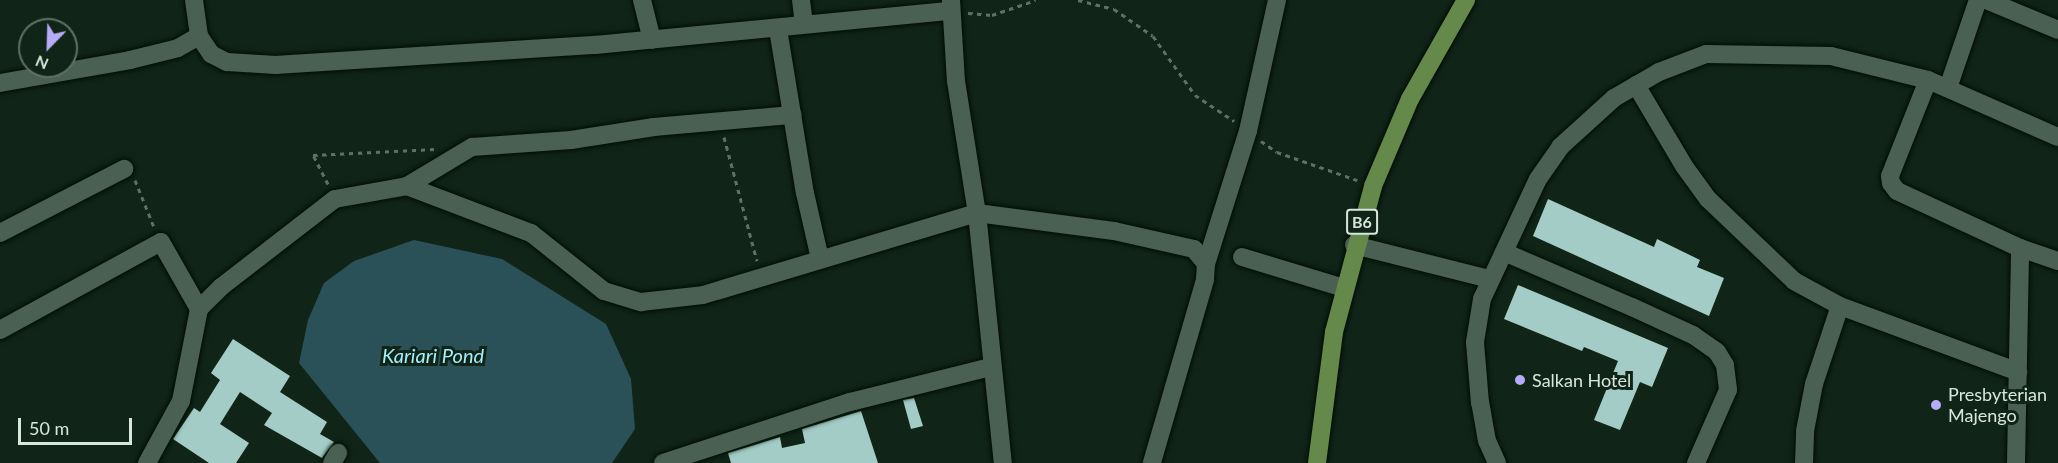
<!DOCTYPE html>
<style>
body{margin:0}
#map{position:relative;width:2058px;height:463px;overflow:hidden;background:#102418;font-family:Lato,sans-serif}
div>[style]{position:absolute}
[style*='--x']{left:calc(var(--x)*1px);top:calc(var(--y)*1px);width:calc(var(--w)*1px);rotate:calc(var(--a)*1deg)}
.water>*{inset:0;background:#2b5158}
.building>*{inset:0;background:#a3ccc6}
.path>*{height:3px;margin-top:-1.5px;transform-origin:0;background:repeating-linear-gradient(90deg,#5f7066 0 4.5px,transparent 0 9px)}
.roads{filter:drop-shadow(0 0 2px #000d04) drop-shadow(0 0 2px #000d04)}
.minor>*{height:18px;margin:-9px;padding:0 9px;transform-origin:9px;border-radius:9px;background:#4a6052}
.major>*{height:18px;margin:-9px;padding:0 9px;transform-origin:9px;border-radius:9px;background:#64894a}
.dots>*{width:16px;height:16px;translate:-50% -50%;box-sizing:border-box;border:3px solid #102418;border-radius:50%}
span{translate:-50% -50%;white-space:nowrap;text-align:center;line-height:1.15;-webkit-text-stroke:6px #102418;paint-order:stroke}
.shield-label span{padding:2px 4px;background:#102418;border:2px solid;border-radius:4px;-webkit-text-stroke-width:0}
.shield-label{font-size:16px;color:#d9e6de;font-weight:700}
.poi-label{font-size:18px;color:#d9e6de}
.left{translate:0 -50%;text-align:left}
.water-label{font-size:20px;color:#a5eefc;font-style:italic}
.north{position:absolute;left:18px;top:18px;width:60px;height:60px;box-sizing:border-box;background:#102418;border:2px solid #607267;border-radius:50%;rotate:203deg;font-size:16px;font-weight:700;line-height:24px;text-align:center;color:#d9e6de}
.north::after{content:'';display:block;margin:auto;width:21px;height:27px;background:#b6acf8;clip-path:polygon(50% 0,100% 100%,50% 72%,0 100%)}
.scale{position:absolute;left:18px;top:418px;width:114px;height:27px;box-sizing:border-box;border:3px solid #d9e6de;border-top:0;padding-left:8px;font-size:18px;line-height:21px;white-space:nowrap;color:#d9e6de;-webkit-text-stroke:4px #102418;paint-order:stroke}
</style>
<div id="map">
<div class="water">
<div style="clip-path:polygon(414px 240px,502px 259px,606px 324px,631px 379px,635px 429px,612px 463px,380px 463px,299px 363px,308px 320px,324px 283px,354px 261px)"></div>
</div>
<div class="building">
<div style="clip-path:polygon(1548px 199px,1654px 247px,1657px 239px,1700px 260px,1697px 267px,1724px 278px,1709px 316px,1533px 236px)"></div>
<div style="clip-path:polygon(1518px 285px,1668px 348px,1652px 387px,1640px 382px,1620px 430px,1594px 420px,1618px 361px,1584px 347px,1582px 351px,1504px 319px)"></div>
<div style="clip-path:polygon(233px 339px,290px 376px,280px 392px,327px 422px,320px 434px,334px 442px,322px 458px,264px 425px,272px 413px,240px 392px,220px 424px,249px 443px,236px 463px,209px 463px,173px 439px,194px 408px,200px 412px,220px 380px,211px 373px)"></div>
<div style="clip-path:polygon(914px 398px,923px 426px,911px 429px,903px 400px)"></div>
<div style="clip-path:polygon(861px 411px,878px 463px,731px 463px,728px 453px,780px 437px,782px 448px,805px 443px,802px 429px)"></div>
</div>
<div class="path">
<div style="--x:1078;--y:0;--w:37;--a:14"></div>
<div style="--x:1114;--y:9;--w:47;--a:34.7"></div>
<div style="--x:1153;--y:36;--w:72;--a:54.6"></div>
<div style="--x:1195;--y:95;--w:47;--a:33.7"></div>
<div style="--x:968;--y:13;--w:24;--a:5"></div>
<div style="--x:992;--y:15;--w:46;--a:-18.8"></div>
<div style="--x:724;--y:137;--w:128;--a:75.1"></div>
<div style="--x:1261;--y:141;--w:19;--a:35"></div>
<div style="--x:1277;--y:152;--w:85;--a:19.3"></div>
<div style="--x:135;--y:180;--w:51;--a:68"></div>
<div style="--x:328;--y:184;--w:33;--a:-117"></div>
<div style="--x:313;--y:155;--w:123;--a:-2.8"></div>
</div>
<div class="roads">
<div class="minor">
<div style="--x:194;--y:0;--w:36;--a:82"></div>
<div style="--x:199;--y:36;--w:22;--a:56"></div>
<div style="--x:211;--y:54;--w:18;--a:27"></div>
<div style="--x:227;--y:62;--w:49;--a:3.5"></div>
<div style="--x:276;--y:65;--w:320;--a:-3.6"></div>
<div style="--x:595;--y:45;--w:357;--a:-5.5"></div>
<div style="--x:642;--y:0;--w:41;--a:76"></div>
<div style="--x:801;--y:0;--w:23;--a:83"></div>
<div style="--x:951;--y:0;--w:81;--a:86.5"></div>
<div style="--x:956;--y:81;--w:134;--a:81"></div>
<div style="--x:977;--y:213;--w:251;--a:84.1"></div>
<div style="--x:1986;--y:0;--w:78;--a:22.6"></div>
<div style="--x:778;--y:29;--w:166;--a:80.7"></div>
<div style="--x:805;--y:193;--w:68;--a:77.2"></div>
<div style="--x:1928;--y:80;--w:103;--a:111.6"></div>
<div style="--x:1890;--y:176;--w:7;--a:82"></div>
<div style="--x:1891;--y:183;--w:10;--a:53"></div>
<div style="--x:1897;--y:191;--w:136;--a:24.9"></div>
<div style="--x:2020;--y:248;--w:40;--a:18.9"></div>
<div style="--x:0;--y:83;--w:132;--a:-10"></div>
<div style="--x:130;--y:60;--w:49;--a:-14"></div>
<div style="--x:178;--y:48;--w:24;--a:-30"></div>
<div style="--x:1636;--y:85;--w:94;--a:59.3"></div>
<div style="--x:1684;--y:166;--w:41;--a:54"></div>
<div style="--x:1708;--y:199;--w:119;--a:43.6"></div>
<div style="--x:1794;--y:281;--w:52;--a:28.5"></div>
<div style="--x:1840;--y:306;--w:190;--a:20.3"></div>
<div style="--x:1948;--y:88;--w:93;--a:-71.2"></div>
<div style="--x:407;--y:186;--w:76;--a:-31"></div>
<div style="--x:472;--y:147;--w:99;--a:-4"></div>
<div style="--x:571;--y:140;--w:84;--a:-8.9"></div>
<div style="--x:654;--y:127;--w:139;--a:-5"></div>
<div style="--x:0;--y:233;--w:140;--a:-27.3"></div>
<div style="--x:1354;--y:245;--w:139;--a:14.1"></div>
<div style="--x:1504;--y:252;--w:139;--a:23.3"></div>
<div style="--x:1632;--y:307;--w:67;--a:24.7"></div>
<div style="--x:1693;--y:335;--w:29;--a:35"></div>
<div style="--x:1717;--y:352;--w:15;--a:58"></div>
<div style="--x:1725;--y:365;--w:25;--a:83"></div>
<div style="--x:1728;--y:390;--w:80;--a:113.7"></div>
<div style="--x:1242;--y:257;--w:107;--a:16.9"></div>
<div style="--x:1206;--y:264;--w:139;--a:-72.5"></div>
<div style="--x:1248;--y:131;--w:134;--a:-77.5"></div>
<div style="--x:0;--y:330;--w:183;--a:-28.7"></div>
<div style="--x:161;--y:242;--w:77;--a:60.4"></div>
<div style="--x:147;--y:463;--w:71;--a:-61.3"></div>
<div style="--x:181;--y:401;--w:94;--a:-78.9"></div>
<div style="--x:199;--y:309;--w:31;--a:-45"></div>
<div style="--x:221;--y:287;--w:144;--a:-37.7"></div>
<div style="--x:335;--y:199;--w:73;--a:-10.2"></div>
<div style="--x:407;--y:186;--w:133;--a:20.8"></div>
<div style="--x:531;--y:233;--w:93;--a:38.5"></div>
<div style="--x:604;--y:291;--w:39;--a:17"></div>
<div style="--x:641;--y:302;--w:62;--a:-6.4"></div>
<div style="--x:703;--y:295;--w:286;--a:-16.7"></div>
<div style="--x:977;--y:213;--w:138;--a:7.5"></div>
<div style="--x:1114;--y:231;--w:82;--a:12.7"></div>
<div style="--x:1194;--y:249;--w:19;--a:51"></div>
<div style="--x:1206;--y:264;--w:16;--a:94"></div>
<div style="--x:1205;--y:280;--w:191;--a:106.2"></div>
<div style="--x:332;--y:463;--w:12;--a:-59"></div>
<div style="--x:663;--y:463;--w:197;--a:-18.1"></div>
<div style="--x:850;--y:402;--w:144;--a:-14"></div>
<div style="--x:1497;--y:463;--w:24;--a:-114"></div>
<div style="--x:1487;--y:441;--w:39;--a:-100"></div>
<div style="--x:1480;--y:403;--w:61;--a:-94.7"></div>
<div style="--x:1475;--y:342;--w:44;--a:-80.8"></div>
<div style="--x:1482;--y:299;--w:132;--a:-65"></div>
<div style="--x:1538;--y:179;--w:39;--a:-55"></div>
<div style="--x:1560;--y:147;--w:73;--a:-42.2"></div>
<div style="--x:1614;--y:98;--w:52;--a:-30"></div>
<div style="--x:1659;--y:72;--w:50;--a:-21"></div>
<div style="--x:1706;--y:54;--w:125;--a:0.9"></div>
<div style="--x:1831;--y:56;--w:100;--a:13.9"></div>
<div style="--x:1928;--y:80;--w:142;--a:23.7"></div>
<div style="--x:1804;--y:463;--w:32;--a:-88"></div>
<div style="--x:1805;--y:431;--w:48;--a:-79.2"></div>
<div style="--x:1814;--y:384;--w:82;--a:-71.6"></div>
<div style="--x:2016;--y:463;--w:215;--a:-88.9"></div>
</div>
<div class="major">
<div style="--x:1317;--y:463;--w:132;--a:-82.6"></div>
<div style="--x:1334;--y:332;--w:151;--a:-75"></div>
<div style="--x:1373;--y:186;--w:95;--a:-67"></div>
<div style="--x:1410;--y:99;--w:114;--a:-60.5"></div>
</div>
</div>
<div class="dots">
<div style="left:1520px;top:380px;background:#b6acf8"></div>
<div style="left:1936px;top:405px;background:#b6acf8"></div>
</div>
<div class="shield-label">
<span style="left:1362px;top:222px">B6</span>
</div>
<div class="poi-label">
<span class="left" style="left:1532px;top:380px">Salkan Hotel</span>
<span class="left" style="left:1948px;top:405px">Presbyterian<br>Majengo</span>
</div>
<div class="water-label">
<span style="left:433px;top:355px">Kariari Pond</span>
</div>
<div class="north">N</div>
<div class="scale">50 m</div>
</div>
